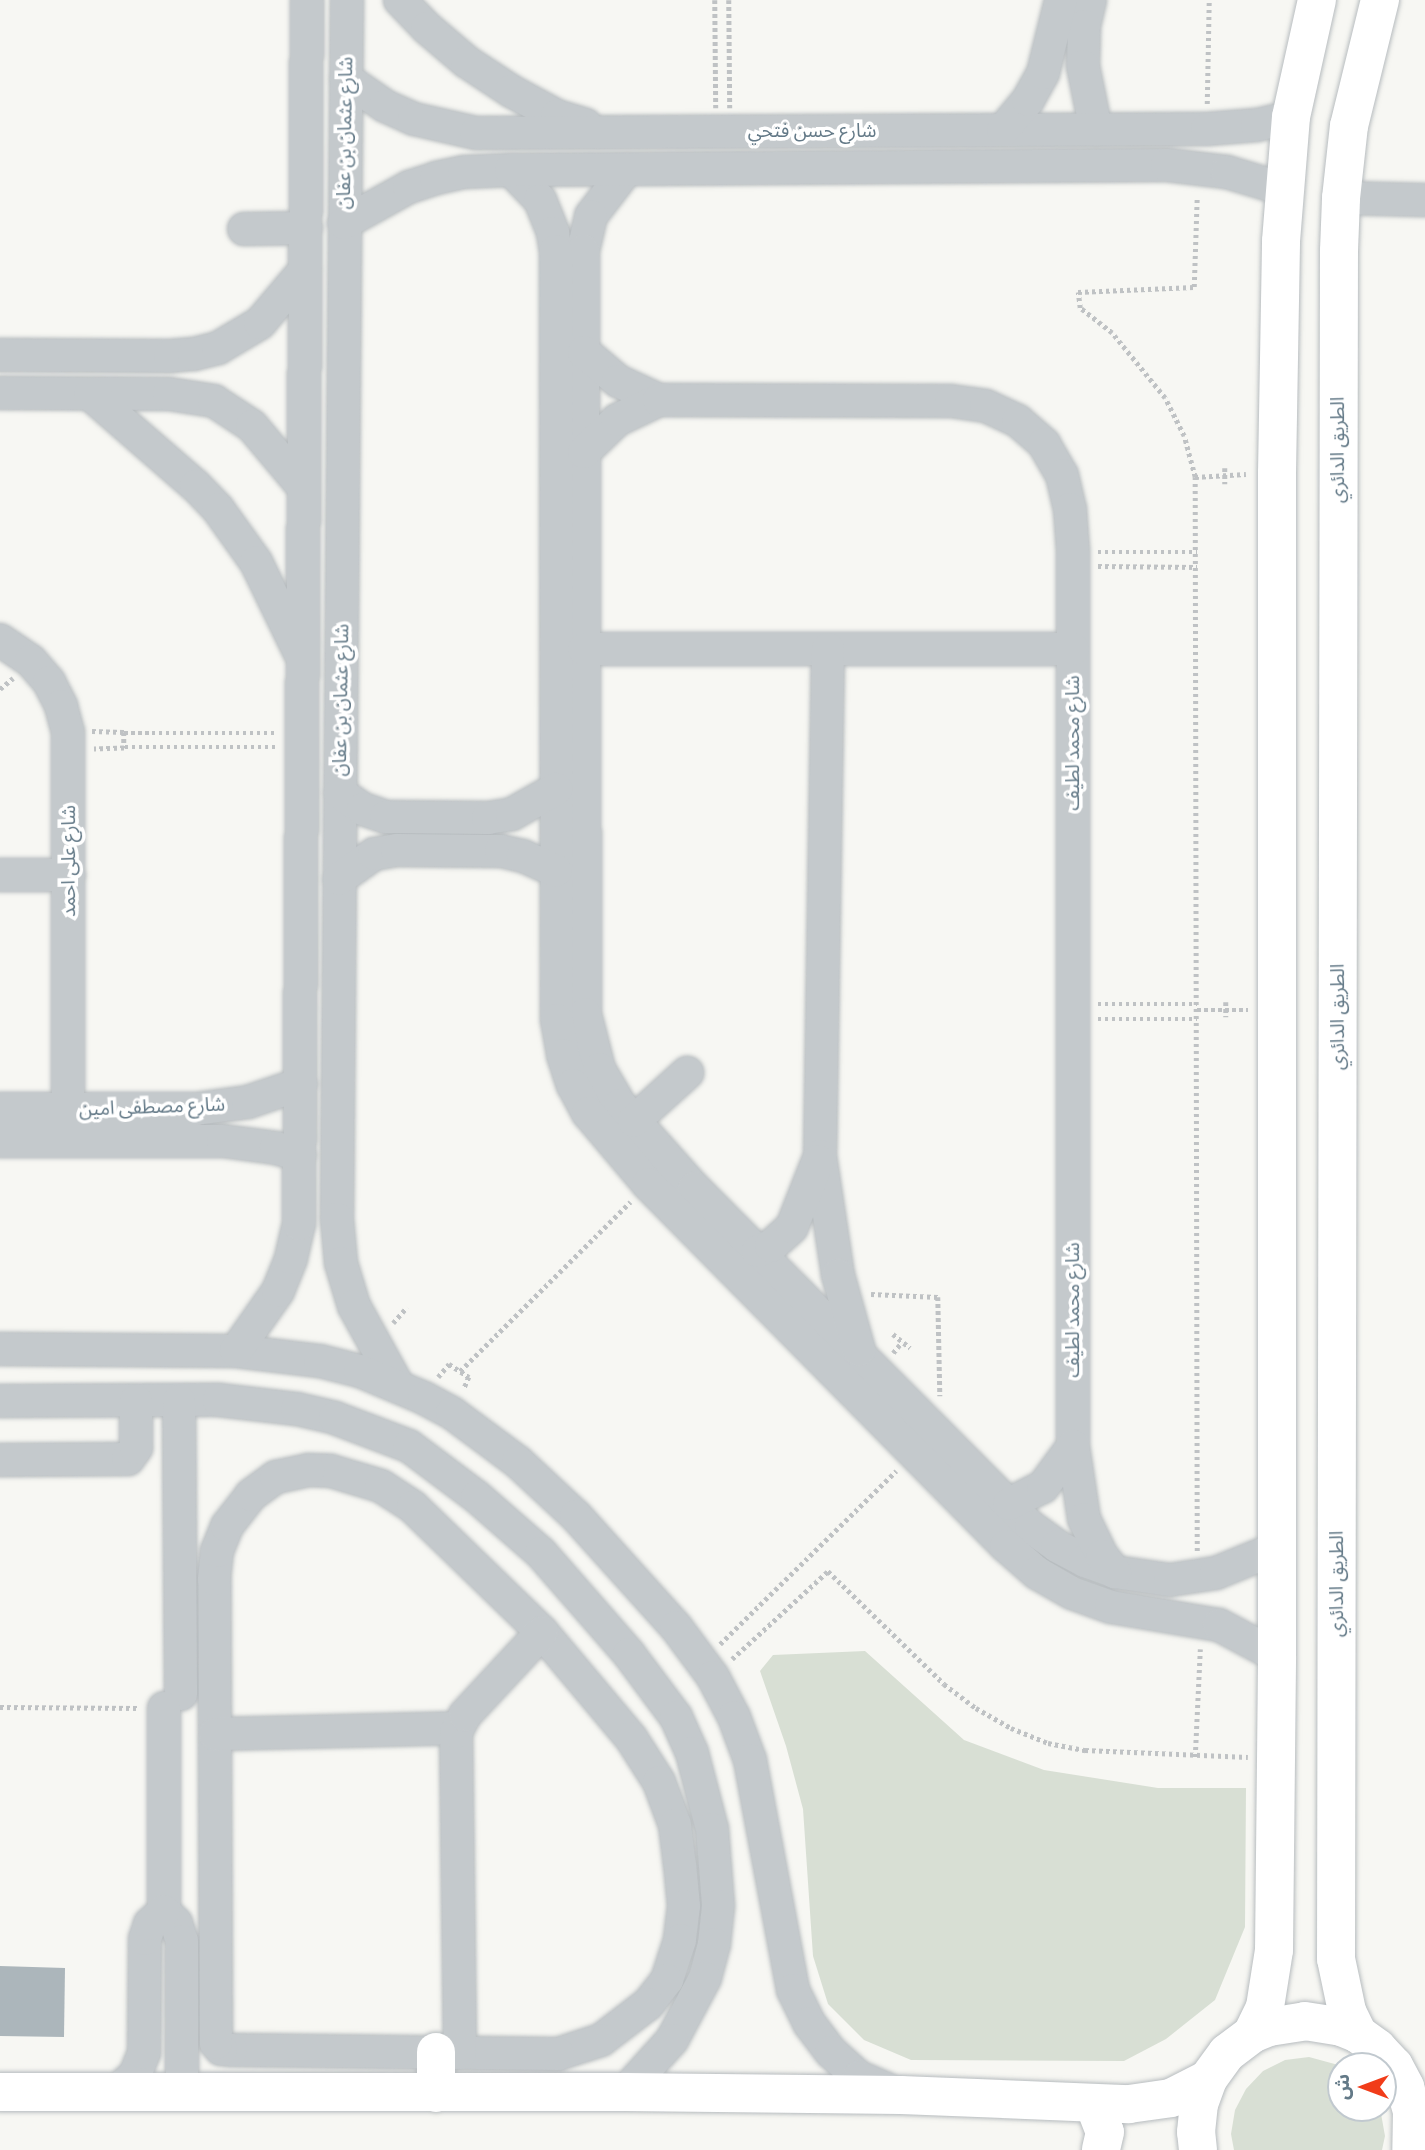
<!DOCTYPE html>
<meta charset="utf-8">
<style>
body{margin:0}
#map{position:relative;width:1425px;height:2150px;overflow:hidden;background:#f7f7f3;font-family:"Roboto Condensed","Noto Sans Arabic",sans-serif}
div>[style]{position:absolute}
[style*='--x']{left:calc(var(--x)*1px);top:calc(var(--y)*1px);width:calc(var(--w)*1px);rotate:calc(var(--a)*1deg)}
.green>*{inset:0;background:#d8dfd4}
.building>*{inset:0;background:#acb6bb}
.path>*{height:4.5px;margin-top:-2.25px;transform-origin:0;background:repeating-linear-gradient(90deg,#bfc2c4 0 3.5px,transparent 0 7px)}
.roads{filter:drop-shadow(0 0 2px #b7bcbf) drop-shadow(0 0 2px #b7bcbf)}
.minor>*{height:32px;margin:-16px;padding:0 16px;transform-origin:16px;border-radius:16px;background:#c4c9cc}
.major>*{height:38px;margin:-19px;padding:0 19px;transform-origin:19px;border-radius:19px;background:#fff}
span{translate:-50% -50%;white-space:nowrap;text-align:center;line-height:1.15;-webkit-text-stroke:7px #fff;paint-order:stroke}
.street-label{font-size:19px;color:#637987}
.north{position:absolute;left:1327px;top:2052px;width:70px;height:70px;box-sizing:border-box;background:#fff;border:2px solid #c1c9cf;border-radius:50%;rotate:270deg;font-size:19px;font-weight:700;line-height:28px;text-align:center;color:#637987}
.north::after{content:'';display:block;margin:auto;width:24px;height:32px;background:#f13c19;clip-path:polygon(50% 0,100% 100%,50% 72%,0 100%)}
</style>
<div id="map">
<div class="green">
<div style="clip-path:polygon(865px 1651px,964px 1740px,1044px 1770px,1158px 1788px,1246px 1788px,1245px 1927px,1215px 2000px,1166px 2039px,1124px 2061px,911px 2060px,864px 2040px,828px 2004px,813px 1956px,803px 1809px,786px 1746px,760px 1671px,773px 1655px)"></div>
<div style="clip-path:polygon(1309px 2057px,1342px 2066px,1341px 2108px,1380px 2108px,1385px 2136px,1382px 2150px,1234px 2150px,1231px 2134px,1235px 2110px,1246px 2089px,1263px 2071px,1285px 2060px)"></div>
</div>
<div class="building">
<div style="clip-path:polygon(0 1966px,65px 1968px,64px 2037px,0 2036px)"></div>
</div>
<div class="path">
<div style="--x:715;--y:0;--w:108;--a:89.5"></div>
<div style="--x:729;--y:0;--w:108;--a:89.5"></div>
<div style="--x:1207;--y:104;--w:104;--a:-88.9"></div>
<div style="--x:1225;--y:468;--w:16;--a:90"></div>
<div style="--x:1195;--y:477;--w:51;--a:-3.4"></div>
<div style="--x:1098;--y:552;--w:99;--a:0"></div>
<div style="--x:1098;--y:566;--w:99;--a:0.6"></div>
<div style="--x:0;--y:689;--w:17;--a:-40"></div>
<div style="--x:92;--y:731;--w:32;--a:2"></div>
<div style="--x:124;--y:732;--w:16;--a:90"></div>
<div style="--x:124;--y:748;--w:30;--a:178"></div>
<div style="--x:124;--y:733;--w:153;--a:0"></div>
<div style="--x:125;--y:747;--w:152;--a:0"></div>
<div style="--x:1226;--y:1002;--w:15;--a:90"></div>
<div style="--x:1098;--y:1004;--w:99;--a:0"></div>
<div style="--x:1197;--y:1010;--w:51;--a:0"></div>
<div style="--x:1098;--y:1019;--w:99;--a:0"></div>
<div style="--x:871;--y:1294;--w:67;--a:2.6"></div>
<div style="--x:938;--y:1297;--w:99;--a:88.8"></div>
<div style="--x:393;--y:1323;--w:21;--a:-49"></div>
<div style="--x:893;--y:1334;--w:22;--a:39"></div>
<div style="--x:893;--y:1353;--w:14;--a:-51"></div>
<div style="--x:460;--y:1371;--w:240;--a:-44.8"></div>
<div style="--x:438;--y:1377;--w:17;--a:-50"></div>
<div style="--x:449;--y:1364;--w:24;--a:33"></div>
<div style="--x:469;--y:1377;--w:13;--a:113"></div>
<div style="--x:1197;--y:1551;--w:1074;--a:-90.11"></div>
<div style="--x:1195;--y:477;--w:42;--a:-105"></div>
<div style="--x:1184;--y:436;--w:42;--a:-116.6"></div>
<div style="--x:1165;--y:398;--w:84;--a:-129.2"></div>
<div style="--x:1112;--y:333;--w:41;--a:-142"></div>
<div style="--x:1080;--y:308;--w:16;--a:-97"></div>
<div style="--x:1078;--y:292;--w:116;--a:-2.5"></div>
<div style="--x:1194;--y:287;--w:91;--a:-88.1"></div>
<div style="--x:720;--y:1644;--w:247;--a:-44.5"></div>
<div style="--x:732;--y:1659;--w:130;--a:-42.5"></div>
<div style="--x:828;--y:1571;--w:162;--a:44.2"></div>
<div style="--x:944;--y:1684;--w:40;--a:37"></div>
<div style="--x:976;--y:1708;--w:40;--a:29.7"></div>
<div style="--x:1011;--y:1728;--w:40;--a:22"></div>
<div style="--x:1048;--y:1743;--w:38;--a:11"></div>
<div style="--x:1085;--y:1750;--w:163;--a:2.5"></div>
<div style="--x:0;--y:1707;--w:139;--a:0.4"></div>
<div style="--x:1195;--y:1757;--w:108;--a:-87.3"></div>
</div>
<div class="roads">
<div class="minor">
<div style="--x:347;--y:0;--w:1219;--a:90.47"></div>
<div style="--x:337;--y:1219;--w:44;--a:84.8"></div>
<div style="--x:341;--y:1263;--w:45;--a:73.2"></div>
<div style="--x:354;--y:1306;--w:91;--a:61.2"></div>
<div style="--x:400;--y:0;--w:39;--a:46"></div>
<div style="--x:427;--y:28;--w:52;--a:40.4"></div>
<div style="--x:467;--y:62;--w:53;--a:33.4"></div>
<div style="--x:511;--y:91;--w:52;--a:28.5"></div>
<div style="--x:557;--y:116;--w:30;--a:17"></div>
<div style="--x:1090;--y:0;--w:27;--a:103"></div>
<div style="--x:1084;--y:26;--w:40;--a:91.4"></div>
<div style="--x:1083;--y:66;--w:65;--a:78.5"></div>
<div style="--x:346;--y:79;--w:47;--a:34.7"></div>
<div style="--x:385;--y:106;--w:32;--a:24"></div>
<div style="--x:414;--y:119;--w:64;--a:12.7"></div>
<div style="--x:476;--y:133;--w:731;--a:-0.31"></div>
<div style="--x:1207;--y:129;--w:50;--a:-4.6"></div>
<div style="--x:1257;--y:125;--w:35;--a:-13"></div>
<div style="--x:1003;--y:130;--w:39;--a:-50"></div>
<div style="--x:1028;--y:100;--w:31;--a:-61"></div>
<div style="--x:1043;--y:73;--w:75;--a:-76.1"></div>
<div style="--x:627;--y:169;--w:59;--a:127.5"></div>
<div style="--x:591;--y:216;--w:36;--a:103"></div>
<div style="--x:583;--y:251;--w:763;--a:89.85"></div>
<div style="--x:585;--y:1014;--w:57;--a:75.7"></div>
<div style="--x:599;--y:1069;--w:42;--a:59.7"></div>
<div style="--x:620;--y:1105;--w:111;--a:48.3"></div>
<div style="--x:694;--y:1188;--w:478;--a:45.2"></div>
<div style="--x:1031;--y:1527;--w:32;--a:36"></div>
<div style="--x:1057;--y:1546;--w:32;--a:28"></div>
<div style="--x:1085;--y:1561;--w:32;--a:20"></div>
<div style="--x:1115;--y:1572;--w:56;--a:8.3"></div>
<div style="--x:1170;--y:1580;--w:47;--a:-8.7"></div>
<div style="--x:1216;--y:1573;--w:66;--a:-22.3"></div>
<div style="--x:511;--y:170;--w:42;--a:46"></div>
<div style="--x:540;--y:200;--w:35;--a:68"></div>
<div style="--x:553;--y:233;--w:18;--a:81"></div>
<div style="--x:556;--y:251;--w:769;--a:89.93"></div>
<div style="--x:557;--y:1020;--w:36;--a:80"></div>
<div style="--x:563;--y:1055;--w:32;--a:72"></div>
<div style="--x:573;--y:1085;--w:32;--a:62"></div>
<div style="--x:588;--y:1113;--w:93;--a:49.8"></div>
<div style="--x:648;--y:1184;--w:509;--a:45.32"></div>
<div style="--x:1006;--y:1546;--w:41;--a:41.1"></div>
<div style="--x:1037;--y:1573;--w:40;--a:29.7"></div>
<div style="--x:1072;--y:1593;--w:41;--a:19.7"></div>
<div style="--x:1111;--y:1607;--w:109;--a:9.5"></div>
<div style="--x:1219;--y:1625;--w:66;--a:28.1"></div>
<div style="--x:1341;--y:198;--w:84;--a:1.4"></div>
<div style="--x:344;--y:223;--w:74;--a:-29"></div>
<div style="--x:409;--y:187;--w:28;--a:-18"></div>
<div style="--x:436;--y:178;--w:29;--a:-12"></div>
<div style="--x:464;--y:172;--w:47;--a:-2.4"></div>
<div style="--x:511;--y:170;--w:656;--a:-0.44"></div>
<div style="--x:1167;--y:165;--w:60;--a:6.7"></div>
<div style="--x:1227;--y:172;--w:59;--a:16.9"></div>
<div style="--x:244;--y:229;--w:62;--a:-0.9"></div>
<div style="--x:584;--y:352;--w:45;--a:40.5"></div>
<div style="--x:618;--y:381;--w:45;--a:24.9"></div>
<div style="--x:0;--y:355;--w:170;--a:0.3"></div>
<div style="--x:170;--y:356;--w:24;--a:-5"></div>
<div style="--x:194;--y:354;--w:25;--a:-14"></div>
<div style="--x:218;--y:348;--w:49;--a:-30.8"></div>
<div style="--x:260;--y:323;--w:70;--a:-49.7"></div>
<div style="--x:0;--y:393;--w:169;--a:0.3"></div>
<div style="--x:169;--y:394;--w:46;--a:8.8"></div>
<div style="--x:214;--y:401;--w:45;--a:33.3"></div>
<div style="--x:252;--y:426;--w:81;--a:50"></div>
<div style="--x:90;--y:394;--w:140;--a:41"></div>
<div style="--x:196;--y:486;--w:32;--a:46"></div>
<div style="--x:218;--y:509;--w:65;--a:54.4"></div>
<div style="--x:256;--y:562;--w:101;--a:64.2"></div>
<div style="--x:584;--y:452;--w:46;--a:-44.1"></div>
<div style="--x:617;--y:420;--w:47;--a:-25.5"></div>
<div style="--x:659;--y:400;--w:292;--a:0.2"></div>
<div style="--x:951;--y:401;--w:35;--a:8"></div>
<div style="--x:986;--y:406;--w:35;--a:25"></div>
<div style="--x:1018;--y:421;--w:35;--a:41"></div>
<div style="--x:1044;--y:444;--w:36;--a:60"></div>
<div style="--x:1062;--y:475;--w:35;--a:77"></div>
<div style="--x:1070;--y:509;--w:42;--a:85.9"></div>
<div style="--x:1073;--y:551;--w:895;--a:90"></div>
<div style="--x:1073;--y:1446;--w:74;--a:81.4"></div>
<div style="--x:1084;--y:1519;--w:41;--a:64.1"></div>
<div style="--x:1102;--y:1556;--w:21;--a:51"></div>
<div style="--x:0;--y:640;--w:37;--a:34"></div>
<div style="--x:31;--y:661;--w:28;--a:49"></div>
<div style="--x:49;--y:682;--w:27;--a:63"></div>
<div style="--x:61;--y:706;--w:27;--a:75"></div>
<div style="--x:68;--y:732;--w:377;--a:90"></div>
<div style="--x:584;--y:649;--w:489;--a:0"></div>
<div style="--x:828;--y:649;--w:507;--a:90.9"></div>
<div style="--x:820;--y:1156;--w:120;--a:81.4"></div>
<div style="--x:838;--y:1275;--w:78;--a:74.4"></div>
<div style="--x:340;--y:793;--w:28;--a:35"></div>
<div style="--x:363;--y:809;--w:24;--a:19"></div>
<div style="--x:386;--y:817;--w:102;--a:0.6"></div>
<div style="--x:488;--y:818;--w:24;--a:-9"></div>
<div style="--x:512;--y:814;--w:51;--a:-29.6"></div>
<div style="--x:0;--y:875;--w:69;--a:0"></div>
<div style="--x:339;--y:879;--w:43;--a:-35.5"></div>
<div style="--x:374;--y:854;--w:23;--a:-10"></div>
<div style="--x:397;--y:850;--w:104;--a:0.6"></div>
<div style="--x:501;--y:851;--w:23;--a:13"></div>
<div style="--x:523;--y:856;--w:36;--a:24"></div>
<div style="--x:0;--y:1109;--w:196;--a:0"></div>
<div style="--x:196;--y:1109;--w:52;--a:-7.7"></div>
<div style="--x:248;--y:1102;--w:56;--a:-18.8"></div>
<div style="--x:634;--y:1121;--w:72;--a:-42.2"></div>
<div style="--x:0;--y:1141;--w:223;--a:0"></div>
<div style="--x:223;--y:1141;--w:53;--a:7.5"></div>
<div style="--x:276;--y:1148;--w:25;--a:16"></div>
<div style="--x:758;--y:1251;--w:14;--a:-21"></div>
<div style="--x:771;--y:1246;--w:28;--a:-42"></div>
<div style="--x:792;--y:1227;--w:71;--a:-68.5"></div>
<div style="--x:0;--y:1349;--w:236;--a:0.5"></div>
<div style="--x:236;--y:1351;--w:85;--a:6.8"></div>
<div style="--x:320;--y:1361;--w:41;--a:14"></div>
<div style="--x:360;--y:1371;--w:69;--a:22.9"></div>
<div style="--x:424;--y:1398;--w:32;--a:28"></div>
<div style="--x:452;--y:1413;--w:82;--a:36.6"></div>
<div style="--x:518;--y:1462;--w:79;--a:43"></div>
<div style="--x:576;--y:1516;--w:149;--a:48"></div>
<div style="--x:676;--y:1627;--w:62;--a:53.5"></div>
<div style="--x:713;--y:1677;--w:45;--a:62.3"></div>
<div style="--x:734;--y:1717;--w:46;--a:69.6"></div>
<div style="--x:750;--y:1760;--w:234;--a:79.4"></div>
<div style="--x:793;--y:1990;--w:37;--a:64"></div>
<div style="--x:809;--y:2023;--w:36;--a:53"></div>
<div style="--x:831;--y:2052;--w:38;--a:42"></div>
<div style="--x:859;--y:2077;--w:40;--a:23.4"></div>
<div style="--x:236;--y:1351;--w:73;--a:-55"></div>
<div style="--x:278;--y:1291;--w:35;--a:-68"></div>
<div style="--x:291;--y:1258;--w:35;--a:-77"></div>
<div style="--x:299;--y:1224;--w:1224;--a:-89.63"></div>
<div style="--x:0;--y:1401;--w:219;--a:-0.3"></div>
<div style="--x:219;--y:1400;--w:79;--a:6.6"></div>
<div style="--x:297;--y:1409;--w:39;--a:13"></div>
<div style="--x:335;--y:1418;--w:79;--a:20.7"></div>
<div style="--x:409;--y:1446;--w:85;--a:36.9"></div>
<div style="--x:477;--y:1497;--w:85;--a:41.2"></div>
<div style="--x:541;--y:1553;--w:134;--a:48.9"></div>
<div style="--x:629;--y:1654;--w:79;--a:53.3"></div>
<div style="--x:676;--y:1717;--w:39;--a:66"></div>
<div style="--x:692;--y:1753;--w:79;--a:75.3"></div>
<div style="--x:712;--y:1829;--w:77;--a:85.5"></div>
<div style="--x:718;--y:1906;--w:38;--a:96"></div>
<div style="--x:714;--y:1944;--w:35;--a:105"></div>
<div style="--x:705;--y:1978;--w:70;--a:118"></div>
<div style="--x:672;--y:2040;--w:70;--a:132.1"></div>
<div style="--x:179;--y:1401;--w:293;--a:89.6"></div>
<div style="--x:0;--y:1460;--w:128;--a:-0.4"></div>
<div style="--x:128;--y:1459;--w:14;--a:-54"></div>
<div style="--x:136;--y:1448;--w:47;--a:-90"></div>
<div style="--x:308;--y:1470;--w:23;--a:2"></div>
<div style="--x:331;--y:1471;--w:52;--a:16.7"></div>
<div style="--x:381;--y:1486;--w:38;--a:33"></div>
<div style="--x:413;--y:1507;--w:180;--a:44.1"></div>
<div style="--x:542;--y:1632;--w:138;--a:50"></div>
<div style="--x:631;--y:1738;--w:52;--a:57.5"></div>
<div style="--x:659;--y:1782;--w:46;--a:69.6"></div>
<div style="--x:675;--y:1825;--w:39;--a:83"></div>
<div style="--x:680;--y:1864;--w:42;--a:84.6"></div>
<div style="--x:684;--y:1906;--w:34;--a:97"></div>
<div style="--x:680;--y:1940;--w:42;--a:108"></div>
<div style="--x:667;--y:1980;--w:31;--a:128"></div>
<div style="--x:648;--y:2004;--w:59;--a:142.5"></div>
<div style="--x:601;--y:2040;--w:45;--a:162"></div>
<div style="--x:558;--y:2054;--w:327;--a:-179.3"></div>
<div style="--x:231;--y:2050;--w:10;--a:-174"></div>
<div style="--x:221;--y:2049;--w:8;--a:-130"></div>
<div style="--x:216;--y:2043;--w:464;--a:-90.2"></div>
<div style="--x:214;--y:1579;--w:28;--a:-84"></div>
<div style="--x:217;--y:1551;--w:27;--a:-68"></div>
<div style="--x:227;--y:1526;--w:39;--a:-52"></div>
<div style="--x:251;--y:1495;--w:31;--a:-36"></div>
<div style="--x:276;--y:1477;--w:33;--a:-12"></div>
<div style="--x:1009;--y:1504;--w:38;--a:-27"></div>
<div style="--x:1043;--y:1487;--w:51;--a:-53.8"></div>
<div style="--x:164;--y:1708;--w:203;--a:90"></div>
<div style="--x:164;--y:1911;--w:17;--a:45"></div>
<div style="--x:176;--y:1923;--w:19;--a:72"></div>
<div style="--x:182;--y:1941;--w:151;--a:90"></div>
<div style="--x:215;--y:1734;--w:243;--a:-1.4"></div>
<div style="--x:460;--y:2053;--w:321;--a:-90.7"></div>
<div style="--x:456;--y:1732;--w:19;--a:-62"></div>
<div style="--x:465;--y:1715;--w:113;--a:-47.1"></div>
<div style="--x:115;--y:2092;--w:26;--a:-40"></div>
<div style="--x:135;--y:2075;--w:24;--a:-68"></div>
<div style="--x:144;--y:2053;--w:114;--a:-89.5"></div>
<div style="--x:145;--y:1939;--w:16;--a:-72"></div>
<div style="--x:150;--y:1924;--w:19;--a:-43"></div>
</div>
<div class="major">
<div style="--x:1252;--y:2034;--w:30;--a:-64"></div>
<div style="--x:1265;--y:2007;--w:58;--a:-81"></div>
<div style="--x:1274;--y:1950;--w:294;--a:-89.4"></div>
<div style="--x:1277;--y:1656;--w:1183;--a:-90"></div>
<div style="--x:1277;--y:473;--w:232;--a:-89"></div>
<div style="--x:1281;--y:241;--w:124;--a:-85.4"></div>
<div style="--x:1291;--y:117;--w:120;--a:-77.5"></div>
<div style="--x:1358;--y:2034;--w:25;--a:-116"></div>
<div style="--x:1347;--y:2011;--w:53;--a:-101.9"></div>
<div style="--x:1336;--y:1959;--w:1708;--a:-89.9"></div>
<div style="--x:1339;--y:251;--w:53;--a:-87.8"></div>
<div style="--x:1341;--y:198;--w:72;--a:-83.7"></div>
<div style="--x:1349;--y:126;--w:130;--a:-76.2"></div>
<div style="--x:436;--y:2052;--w:41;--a:90"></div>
<div style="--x:0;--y:2092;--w:625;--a:0"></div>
<div style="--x:625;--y:2092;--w:276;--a:0.6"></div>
<div style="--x:901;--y:2095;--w:228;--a:2.3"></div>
<div style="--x:1129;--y:2104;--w:42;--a:-8.1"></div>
<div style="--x:1171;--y:2098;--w:42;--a:-27.2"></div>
<div style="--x:1094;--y:2104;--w:30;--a:69"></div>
<div style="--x:1105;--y:2132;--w:18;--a:103"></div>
<div style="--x:1198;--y:2150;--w:18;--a:-96"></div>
<div style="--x:1196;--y:2132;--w:28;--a:-84"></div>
<div style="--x:1199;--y:2104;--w:27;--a:-70"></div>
<div style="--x:1208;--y:2079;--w:32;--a:-54"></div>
<div style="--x:1227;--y:2053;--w:31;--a:-37"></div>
<div style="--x:1252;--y:2034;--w:18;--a:-22"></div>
<div style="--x:1269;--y:2027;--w:36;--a:-9"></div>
<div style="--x:1305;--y:2021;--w:36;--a:9"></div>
<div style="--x:1341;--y:2027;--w:18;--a:22"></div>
<div style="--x:1358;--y:2034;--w:24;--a:36"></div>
<div style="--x:1377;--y:2048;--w:25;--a:47"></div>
<div style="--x:1394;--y:2066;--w:24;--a:62"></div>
<div style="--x:1405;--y:2087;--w:25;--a:74"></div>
<div style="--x:1412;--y:2111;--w:39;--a:91"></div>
</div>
</div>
<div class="street-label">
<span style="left:812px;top:131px">شارع حسن فتحي</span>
<span style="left:345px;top:133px;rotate:-89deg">شارع عثمان بن عفان</span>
<span style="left:1338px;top:450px;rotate:-90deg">الطريق الدائري</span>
<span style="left:341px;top:700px;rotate:-89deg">شارع عثمان بن عفان</span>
<span style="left:1073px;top:743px;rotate:-90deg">شارع محمد لطيف</span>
<span style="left:69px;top:861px;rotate:-90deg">شارع على احمد</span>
<span style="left:1338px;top:1017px;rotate:-90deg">الطريق الدائري</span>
<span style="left:152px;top:1107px;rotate:-2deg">شارع مصطفى امين</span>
<span style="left:1073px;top:1310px;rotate:-90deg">شارع محمد لطيف</span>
<span style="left:1337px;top:1584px;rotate:-90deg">الطريق الدائري</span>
</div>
<div class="north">ش</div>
</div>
